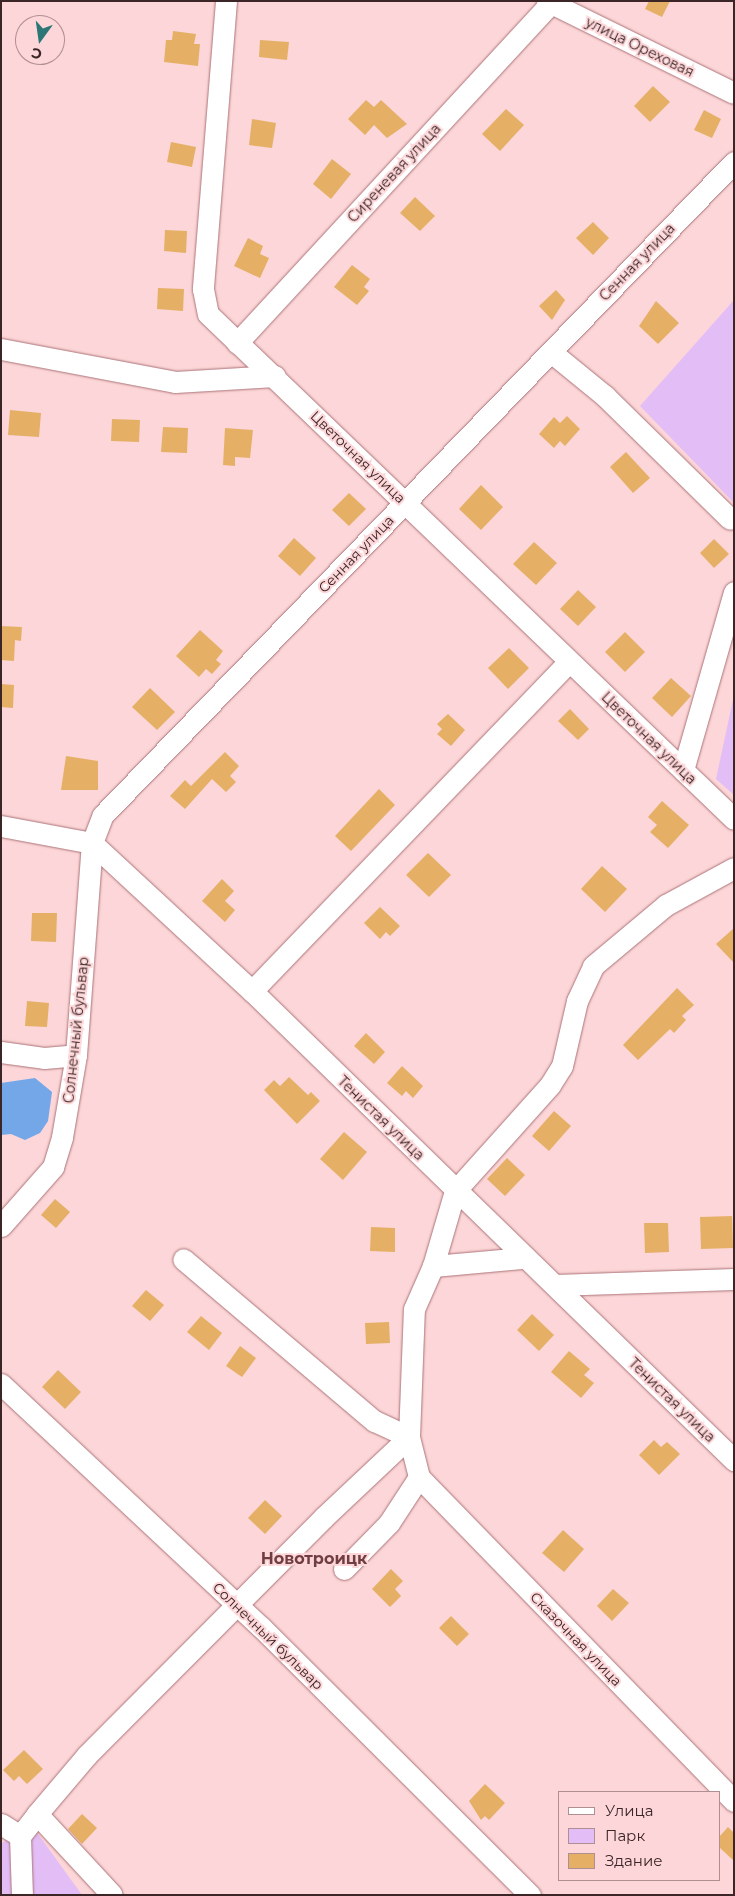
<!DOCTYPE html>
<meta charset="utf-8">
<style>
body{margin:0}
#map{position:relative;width:735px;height:1896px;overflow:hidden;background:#fcd6d8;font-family:Montserrat,sans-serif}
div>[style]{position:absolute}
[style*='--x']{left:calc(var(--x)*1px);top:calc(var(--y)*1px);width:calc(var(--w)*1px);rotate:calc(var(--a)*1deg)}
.green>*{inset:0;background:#e3bdf6}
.water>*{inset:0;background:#73a7e8}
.building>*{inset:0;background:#e5b066}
.roads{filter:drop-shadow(0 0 1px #ab7378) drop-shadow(0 0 1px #ab7378)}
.minor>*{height:21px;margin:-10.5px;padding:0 10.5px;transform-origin:10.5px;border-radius:10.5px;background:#fff}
span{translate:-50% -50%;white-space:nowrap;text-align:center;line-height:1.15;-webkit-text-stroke:4px #fcd6d8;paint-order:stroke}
.street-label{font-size:14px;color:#3c2526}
.quarter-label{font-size:16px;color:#703d42;font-weight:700}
.frame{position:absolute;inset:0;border:2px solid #3c2526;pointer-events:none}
.legend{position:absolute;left:558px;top:1791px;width:162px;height:90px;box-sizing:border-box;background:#fcd6d8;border:1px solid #af8f91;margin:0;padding:6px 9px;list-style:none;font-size:15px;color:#3c2526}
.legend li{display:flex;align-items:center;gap:10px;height:25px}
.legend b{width:25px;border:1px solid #af8f91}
.north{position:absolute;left:15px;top:15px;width:50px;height:50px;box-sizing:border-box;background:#fcd6d8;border:1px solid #af8f91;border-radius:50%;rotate:194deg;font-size:14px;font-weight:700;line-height:20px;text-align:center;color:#3c2526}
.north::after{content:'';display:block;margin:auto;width:18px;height:22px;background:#2c7675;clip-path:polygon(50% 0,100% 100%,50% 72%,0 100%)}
</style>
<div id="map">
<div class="green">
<div style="clip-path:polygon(734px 300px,734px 503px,640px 406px)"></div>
<div style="clip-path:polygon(734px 695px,734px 795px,716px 779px)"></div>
<div style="clip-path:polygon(30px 1823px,82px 1895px,1px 1895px,1px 1844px)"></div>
</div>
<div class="water">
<div style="clip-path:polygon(35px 1078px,52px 1092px,48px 1121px,40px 1133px,25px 1140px,11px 1134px,1px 1135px,1px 1083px)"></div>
</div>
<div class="building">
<div style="clip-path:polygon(649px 1px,670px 1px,662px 17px,645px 9px)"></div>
<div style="clip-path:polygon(173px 31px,196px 34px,194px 44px,200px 44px,198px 66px,164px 62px,166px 40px,172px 40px)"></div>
<div style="clip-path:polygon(260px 40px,289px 42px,287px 60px,259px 57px)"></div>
<div style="clip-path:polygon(653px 86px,670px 102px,650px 122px,634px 106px)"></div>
<div style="clip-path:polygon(366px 100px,374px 107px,381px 100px,407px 124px,387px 138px,374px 125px,365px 135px,348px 119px)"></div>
<div style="clip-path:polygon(506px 109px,524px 125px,500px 151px,482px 134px)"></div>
<div style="clip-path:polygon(704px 110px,721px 119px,712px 138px,694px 130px)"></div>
<div style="clip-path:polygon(252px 119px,276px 123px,272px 148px,249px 145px)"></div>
<div style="clip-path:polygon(171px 142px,196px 147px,192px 167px,167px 162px)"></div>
<div style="clip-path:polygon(332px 159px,351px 174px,331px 199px,313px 184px)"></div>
<div style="clip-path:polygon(415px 197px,435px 216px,420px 231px,400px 213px)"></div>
<div style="clip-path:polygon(593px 222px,609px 238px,593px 255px,576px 238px)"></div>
<div style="clip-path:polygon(165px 230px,187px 231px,186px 253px,164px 251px)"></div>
<div style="clip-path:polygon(248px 238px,263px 246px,260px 254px,269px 258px,260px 278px,234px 266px)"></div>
<div style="clip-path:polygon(352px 265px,370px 279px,364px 287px,369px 291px,357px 305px,334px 287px)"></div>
<div style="clip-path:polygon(158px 288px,184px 289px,183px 311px,157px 309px)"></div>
<div style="clip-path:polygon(556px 290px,565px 300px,552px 320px,539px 306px)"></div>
<div style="clip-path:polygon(656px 301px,679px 323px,658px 344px,639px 326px)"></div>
<div style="clip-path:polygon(10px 410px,41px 413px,39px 437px,8px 435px)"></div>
<div style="clip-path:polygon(567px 416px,580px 429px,565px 446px,560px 441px,554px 448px,539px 434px,554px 417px,560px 423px)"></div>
<div style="clip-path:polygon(112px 419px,140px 420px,139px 442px,111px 441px)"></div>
<div style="clip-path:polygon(163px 427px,188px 428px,187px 453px,161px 452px)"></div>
<div style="clip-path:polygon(225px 428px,253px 430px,250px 458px,235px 457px,235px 466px,223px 465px)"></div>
<div style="clip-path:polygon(626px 452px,650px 478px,633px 493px,610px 467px)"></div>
<div style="clip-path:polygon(481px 485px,503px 507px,481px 530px,459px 509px)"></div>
<div style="clip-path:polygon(349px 493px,366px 509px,349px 526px,332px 510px)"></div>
<div style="clip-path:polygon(294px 538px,316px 558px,300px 576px,278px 556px)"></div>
<div style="clip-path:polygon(714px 539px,729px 554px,714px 568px,700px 553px)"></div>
<div style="clip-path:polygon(534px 542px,557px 563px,536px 585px,513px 564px)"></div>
<div style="clip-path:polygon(578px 590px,596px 607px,578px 626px,560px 609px)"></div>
<div style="clip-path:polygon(1px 626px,22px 627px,21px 641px,15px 640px,14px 661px,1px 660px)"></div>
<div style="clip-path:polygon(200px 630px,223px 651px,216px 660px,221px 664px,212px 674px,206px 669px,199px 677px,176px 656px)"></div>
<div style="clip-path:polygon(625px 632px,645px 652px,625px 672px,605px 652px)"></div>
<div style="clip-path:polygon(509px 648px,529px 668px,508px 689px,488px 668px)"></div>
<div style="clip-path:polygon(671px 678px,691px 696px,672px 717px,652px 698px)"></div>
<div style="clip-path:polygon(1px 684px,14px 685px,13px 708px,1px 707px)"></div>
<div style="clip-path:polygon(150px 688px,175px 712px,157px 730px,132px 707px)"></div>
<div style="clip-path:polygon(570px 709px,589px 729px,578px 740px,558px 721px)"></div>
<div style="clip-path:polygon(448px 714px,465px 730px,451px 746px,437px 734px,442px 729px,437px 724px)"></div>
<div style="clip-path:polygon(225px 752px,239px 766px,230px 776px,236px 782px,226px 792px,212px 779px,185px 809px,170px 796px,185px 780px,191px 786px)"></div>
<div style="clip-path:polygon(66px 756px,98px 761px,98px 790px,61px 790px)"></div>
<div style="clip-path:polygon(379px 789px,395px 805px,351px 851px,335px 836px)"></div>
<div style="clip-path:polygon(662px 801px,689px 825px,668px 848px,650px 832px,657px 825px,648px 817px)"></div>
<div style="clip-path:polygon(428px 853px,451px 875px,429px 897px,406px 875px)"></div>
<div style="clip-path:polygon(602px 866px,627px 889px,605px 912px,581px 889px)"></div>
<div style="clip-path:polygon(222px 879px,234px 891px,225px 901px,235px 910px,225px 922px,202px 901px)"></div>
<div style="clip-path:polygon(380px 907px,400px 926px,390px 936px,386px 932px,380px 939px,364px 923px)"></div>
<div style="clip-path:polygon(32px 913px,57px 913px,56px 942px,31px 941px)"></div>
<div style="clip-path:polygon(734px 928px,734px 963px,716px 944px)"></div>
<div style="clip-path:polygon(677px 988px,694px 1005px,682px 1016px,686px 1020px,674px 1033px,670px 1029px,638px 1060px,623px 1045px)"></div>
<div style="clip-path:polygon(27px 1001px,49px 1003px,47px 1027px,25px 1026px)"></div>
<div style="clip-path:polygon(366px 1033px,385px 1052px,374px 1064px,354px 1046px)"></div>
<div style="clip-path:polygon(402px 1066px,423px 1086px,413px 1098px,406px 1091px,402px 1096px,387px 1083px)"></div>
<div style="clip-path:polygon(289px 1077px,308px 1095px,311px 1092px,320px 1101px,297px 1124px,264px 1090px,274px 1080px,280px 1086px)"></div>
<div style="clip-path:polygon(554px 1111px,571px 1126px,549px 1151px,532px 1136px)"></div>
<div style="clip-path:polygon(344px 1132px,367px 1152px,343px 1180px,320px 1159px)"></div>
<div style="clip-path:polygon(507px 1158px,525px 1175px,505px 1196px,487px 1179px)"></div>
<div style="clip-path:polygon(55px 1199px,70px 1212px,56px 1228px,41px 1215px)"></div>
<div style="clip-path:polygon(732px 1216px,733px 1248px,701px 1249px,700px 1217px)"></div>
<div style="clip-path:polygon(644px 1223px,668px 1223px,669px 1252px,645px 1253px)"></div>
<div style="clip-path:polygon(371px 1227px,395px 1228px,395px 1252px,370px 1251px)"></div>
<div style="clip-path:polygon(146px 1290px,164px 1305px,150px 1321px,132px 1306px)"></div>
<div style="clip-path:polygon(532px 1314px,554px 1335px,539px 1351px,517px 1330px)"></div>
<div style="clip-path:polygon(201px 1316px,222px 1333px,209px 1350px,187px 1332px)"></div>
<div style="clip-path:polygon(389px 1322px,390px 1343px,366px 1344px,365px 1323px)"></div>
<div style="clip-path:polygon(240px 1346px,256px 1358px,242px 1377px,226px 1366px)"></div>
<div style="clip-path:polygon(569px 1351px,590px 1369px,584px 1375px,594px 1383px,581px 1398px,551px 1372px)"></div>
<div style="clip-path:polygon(58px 1370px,81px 1392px,65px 1409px,42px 1387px)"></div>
<div style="clip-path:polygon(654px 1440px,661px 1447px,667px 1442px,680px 1454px,659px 1475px,639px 1455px)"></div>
<div style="clip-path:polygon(265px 1500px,282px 1516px,265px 1534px,248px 1518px)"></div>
<div style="clip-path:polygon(563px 1530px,584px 1549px,564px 1572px,542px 1553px)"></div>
<div style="clip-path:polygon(391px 1569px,403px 1581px,395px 1589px,401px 1596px,390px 1607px,372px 1589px)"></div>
<div style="clip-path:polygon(613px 1589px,629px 1603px,612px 1621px,597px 1606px)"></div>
<div style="clip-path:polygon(451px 1616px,469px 1634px,457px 1646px,439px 1628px)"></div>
<div style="clip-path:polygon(24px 1750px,43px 1769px,27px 1784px,19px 1776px,14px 1781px,3px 1770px)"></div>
<div style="clip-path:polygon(485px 1784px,505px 1803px,489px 1820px,485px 1816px,481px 1820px,469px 1801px)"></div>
<div style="clip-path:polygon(82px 1814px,97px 1828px,82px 1844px,68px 1829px)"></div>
<div style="clip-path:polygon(728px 1827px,734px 1833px,734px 1861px,719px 1847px,719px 1837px)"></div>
</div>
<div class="roads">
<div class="minor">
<div style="--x:226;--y:1;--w:289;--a:94.6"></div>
<div style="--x:203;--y:289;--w:25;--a:79"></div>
<div style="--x:208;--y:314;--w:729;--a:43.83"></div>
<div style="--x:547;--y:1;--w:208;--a:26.2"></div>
<div style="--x:237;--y:343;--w:463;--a:-47.3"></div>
<div style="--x:1;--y:349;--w:177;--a:10.7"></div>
<div style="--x:175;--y:382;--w:100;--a:-3.4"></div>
<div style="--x:551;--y:352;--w:70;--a:39.2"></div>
<div style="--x:605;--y:396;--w:175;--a:44.5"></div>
<div style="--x:683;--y:770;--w:185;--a:-74"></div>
<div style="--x:1;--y:826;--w:93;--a:10.6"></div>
<div style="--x:92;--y:843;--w:218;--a:42.8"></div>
<div style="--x:252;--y:991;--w:673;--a:44.22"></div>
<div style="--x:252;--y:991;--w:457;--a:-46.1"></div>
<div style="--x:1;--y:1052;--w:43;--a:7.9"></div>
<div style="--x:44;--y:1058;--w:32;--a:-5"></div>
<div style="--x:1;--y:1226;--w:79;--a:-48.6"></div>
<div style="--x:53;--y:1167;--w:31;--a:-73"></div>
<div style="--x:62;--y:1137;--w:83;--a:-80.3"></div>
<div style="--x:76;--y:1055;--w:213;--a:-85.7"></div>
<div style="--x:92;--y:843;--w:30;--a:-69"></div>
<div style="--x:103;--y:815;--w:908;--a:-45.98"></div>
<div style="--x:433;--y:1266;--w:78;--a:-73.7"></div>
<div style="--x:455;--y:1191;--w:142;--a:-48.1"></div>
<div style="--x:550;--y:1085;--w:22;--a:-58"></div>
<div style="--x:562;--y:1066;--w:67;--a:-77"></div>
<div style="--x:577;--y:1001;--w:38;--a:-65"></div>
<div style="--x:593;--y:966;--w:95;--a:-39.9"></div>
<div style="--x:666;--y:905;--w:77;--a:-28.6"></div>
<div style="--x:555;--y:1285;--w:179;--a:-1.9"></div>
<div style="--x:1;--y:1384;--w:356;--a:43.1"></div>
<div style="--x:261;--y:1627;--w:380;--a:44.9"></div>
<div style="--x:419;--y:1477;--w:452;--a:45.8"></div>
<div style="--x:344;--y:1569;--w:64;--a:-45.6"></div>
<div style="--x:389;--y:1523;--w:55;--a:-56.9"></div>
<div style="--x:419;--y:1477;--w:41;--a:-104"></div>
<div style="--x:409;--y:1437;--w:128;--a:-87.8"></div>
<div style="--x:414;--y:1309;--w:47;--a:-66.2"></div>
<div style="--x:433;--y:1266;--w:89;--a:-5.1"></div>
<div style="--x:37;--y:1814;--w:77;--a:-49.7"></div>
<div style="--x:87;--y:1755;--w:334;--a:-45.1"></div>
<div style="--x:323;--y:1518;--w:118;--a:-43.3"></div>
<div style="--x:409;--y:1437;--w:38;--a:-155"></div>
<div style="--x:374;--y:1421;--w:250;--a:-139.7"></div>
<div style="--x:1;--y:1824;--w:22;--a:32"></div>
<div style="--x:20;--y:1836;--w:28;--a:-52"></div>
<div style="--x:37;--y:1814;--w:110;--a:47.2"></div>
<div style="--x:20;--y:1836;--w:59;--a:88.1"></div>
</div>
</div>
<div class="street-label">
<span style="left:640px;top:47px;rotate:26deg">улица Ореховая</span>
<span style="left:394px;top:173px;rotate:-47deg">Сиреневая улица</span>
<span style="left:637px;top:262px;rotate:-46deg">Сенная улица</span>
<span style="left:358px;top:457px;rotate:44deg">Цветочная улица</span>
<span style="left:356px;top:554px;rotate:-46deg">Сенная улица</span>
<span style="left:649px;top:738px;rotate:44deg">Цветочная улица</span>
<span style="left:76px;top:1030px;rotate:-84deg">Солнечный бульвар</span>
<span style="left:381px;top:1118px;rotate:44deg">Тенистая улица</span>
<span style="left:672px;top:1400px;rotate:44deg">Тенистая улица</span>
<span style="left:268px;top:1636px;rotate:44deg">Солнечный бульвар</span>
<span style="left:576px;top:1639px;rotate:46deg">Сказочная улица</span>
</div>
<div class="quarter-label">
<span style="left:314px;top:1559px">Новотроицк</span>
</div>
<div class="frame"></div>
<ul class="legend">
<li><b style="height:6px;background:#fff"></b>Улица</li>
<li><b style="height:14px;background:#e3bdf6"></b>Парк</li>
<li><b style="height:14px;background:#e5b066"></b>Здание</li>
</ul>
<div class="north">С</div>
</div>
